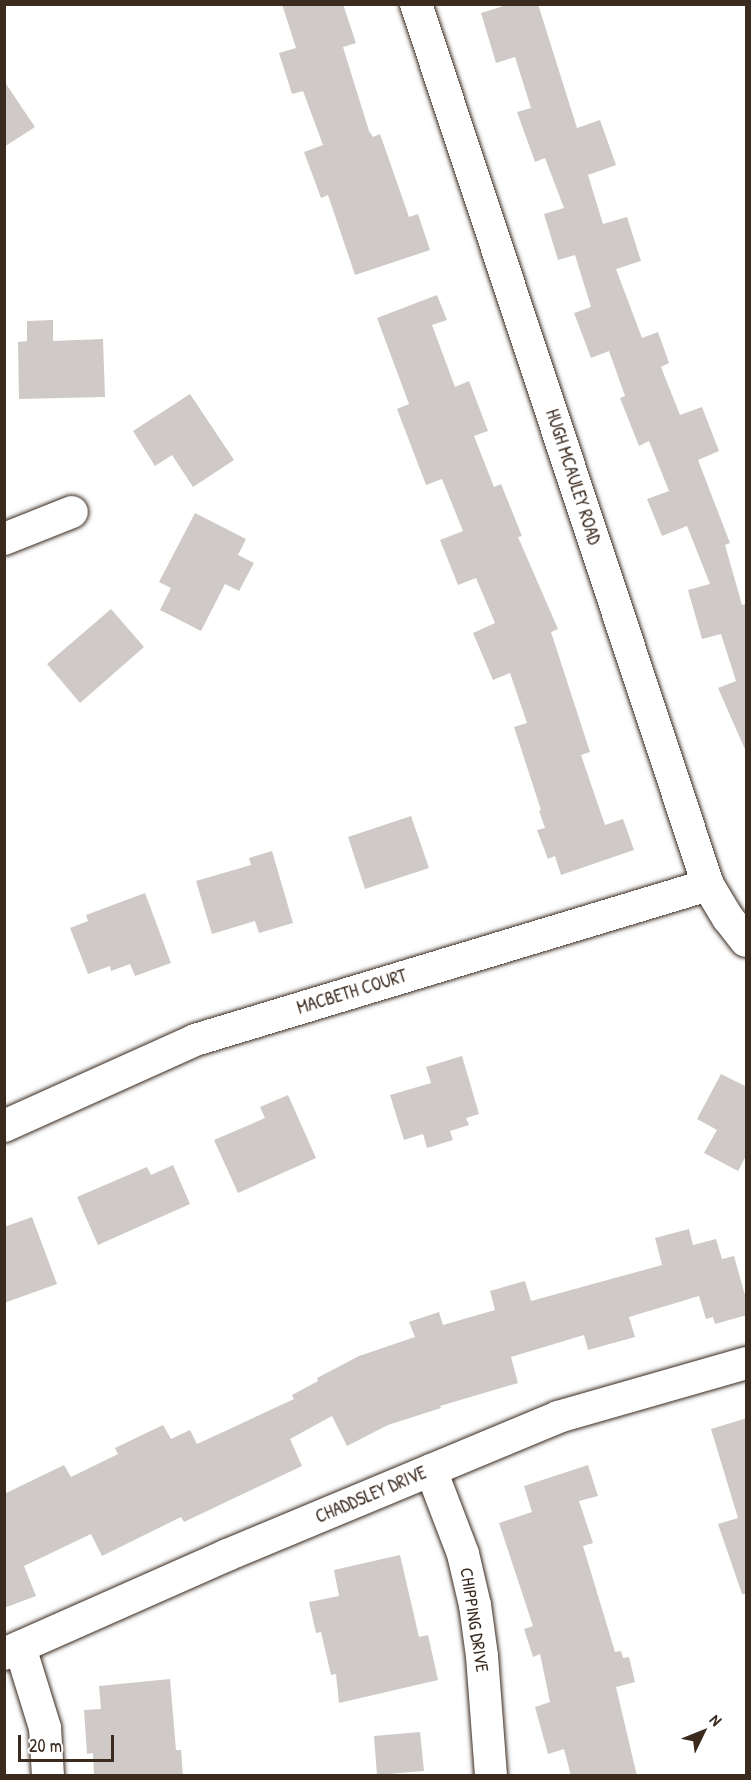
<!DOCTYPE html>
<style>
body{margin:0}
#map{position:relative;width:751px;height:1780px;overflow:hidden;background:#fff;font-family:"Patrick Hand",sans-serif}
div>[style]{position:absolute}
[style*='--x']{left:calc(var(--x)*1px);top:calc(var(--y)*1px);width:calc(var(--w)*1px);rotate:calc(var(--a)*1deg)}
.building>*{inset:0;background:#cfcac7}
.roads{filter:drop-shadow(0 0 2px #3b2a1e) drop-shadow(0 0 2px #3b2a1e)}
.minor>*{height:32px;margin:-16px;padding:0 16px;transform-origin:16px;border-radius:16px;background:#fff}
span{translate:-50% -50%;white-space:nowrap;text-align:center;line-height:1.15;-webkit-text-stroke:5px #fff;paint-order:stroke}
.street-label{font-size:18px;color:#3b2a1e}
.frame{position:absolute;inset:0;border:6px solid #3b2a1e;pointer-events:none}
.north{position:absolute;left:673px;top:1702px;width:60px;height:60px;-webkit-text-stroke:4px #fff;paint-order:stroke;rotate:47deg;font-size:16px;font-weight:700;line-height:24px;text-align:center;color:#3b2a1e}
.north::after{content:'';display:block;margin:auto;width:21px;height:27px;background:#3b2a1e;clip-path:polygon(50% 0,100% 100%,50% 72%,0 100%)}
.scale{position:absolute;left:18px;top:1735px;width:96px;height:27px;box-sizing:border-box;border:3px solid #3b2a1e;border-top:0;padding-left:8px;font-size:18px;line-height:21px;white-space:nowrap;color:#3b2a1e;-webkit-text-stroke:4px #fff;paint-order:stroke}
</style>
<div id="map">
<div class="building">
<div style="clip-path:polygon(282px 4px,343px 4px,356px 43px,343px 47px,369px 131px,373px 137px,380px 134px,409px 217px,418px 214px,430px 250px,355px 275px,328px 195px,321px 198px,304px 152px,323px 145px,303px 91px,292px 94px,279px 53px,296px 48px)"></div>
<div style="clip-path:polygon(510px 4px,538px 4px,577px 128px,600px 120px,616px 165px,588px 175px,603px 224px,627px 217px,641px 261px,616px 269px,642px 338px,658px 332px,669px 363px,661px 367px,680px 415px,702px 407px,719px 451px,698px 460px,730px 543px,725px 545px,742px 605px,747px 604px,747px 754px,718px 688px,736px 681px,721px 634px,702px 639px,688px 590px,710px 584px,687px 526px,662px 536px,647px 499px,669px 491px,649px 441px,639px 446px,620px 398px,625px 396px,609px 351px,591px 358px,574px 313px,591px 307px,575px 255px,558px 260px,544px 214px,564px 208px,545px 158px,535px 162px,517px 112px,531px 108px,515px 57px,496px 63px,481px 13px)"></div>
<div style="clip-path:polygon(4px 81px,35px 127px,4px 147px)"></div>
<div style="clip-path:polygon(437px 295px,447px 320px,432px 325px,455px 387px,469px 381px,488px 431px,474px 436px,494px 487px,501px 484px,522px 536px,518px 537px,558px 629px,551px 632px,590px 752px,581px 755px,605px 825px,623px 819px,634px 850px,561px 875px,555px 856px,548px 859px,537px 830px,545px 828px,539px 811px,541px 810px,514px 727px,527px 723px,510px 673px,493px 680px,473px 633px,495px 623px,476px 578px,458px 585px,440px 540px,463px 531px,442px 479px,426px 485px,397px 409px,409px 404px,377px 318px)"></div>
<div style="clip-path:polygon(53px 320px,53px 341px,103px 339px,105px 397px,19px 399px,18px 342px,27px 341px,27px 321px)"></div>
<div style="clip-path:polygon(190px 394px,234px 460px,193px 487px,172px 455px,155px 466px,133px 431px)"></div>
<div style="clip-path:polygon(195px 513px,246px 539px,238px 555px,254px 563px,239px 591px,225px 584px,201px 631px,160px 610px,171px 588px,159px 582px)"></div>
<div style="clip-path:polygon(111px 609px,144px 647px,80px 703px,47px 664px)"></div>
<div style="clip-path:polygon(411px 816px,429px 868px,365px 889px,348px 837px)"></div>
<div style="clip-path:polygon(272px 851px,293px 923px,259px 933px,255px 921px,212px 934px,196px 881px,251px 865px,249px 858px)"></div>
<div style="clip-path:polygon(145px 893px,171px 963px,135px 976px,130px 964px,111px 971px,110px 966px,88px 974px,70px 928px,88px 921px,86px 915px)"></div>
<div style="clip-path:polygon(462px 1056px,479px 1114px,466px 1118px,469px 1125px,450px 1131px,453px 1140px,427px 1148px,423px 1134px,404px 1140px,390px 1095px,431px 1083px,426px 1067px)"></div>
<div style="clip-path:polygon(721px 1074px,747px 1087px,747px 1154px,738px 1171px,704px 1153px,717px 1130px,697px 1119px)"></div>
<div style="clip-path:polygon(288px 1095px,316px 1158px,238px 1193px,214px 1140px,265px 1118px,260px 1107px)"></div>
<div style="clip-path:polygon(173px 1165px,190px 1204px,98px 1245px,77px 1197px,147px 1167px,151px 1175px)"></div>
<div style="clip-path:polygon(32px 1217px,57px 1284px,4px 1303px,4px 1227px)"></div>
<div style="clip-path:polygon(689px 1229px,693px 1245px,716px 1239px,722px 1259px,734px 1256px,747px 1302px,747px 1315px,715px 1324px,713px 1317px,706px 1319px,699px 1296px,629px 1317px,635px 1337px,588px 1350px,584px 1335px,511px 1357px,518px 1383px,440px 1406px,441px 1408px,388px 1425px,347px 1446px,332px 1416px,290px 1439px,302px 1466px,184px 1522px,181px 1517px,102px 1556px,91px 1534px,24px 1566px,36px 1596px,4px 1608px,4px 1494px,64px 1465px,71px 1477px,118px 1454px,115px 1448px,163px 1425px,171px 1439px,190px 1430px,197px 1444px,294px 1399px,292px 1395px,318px 1381px,317px 1378px,359px 1356px,415px 1337px,409px 1322px,439px 1312px,443px 1325px,495px 1310px,490px 1291px,525px 1281px,531px 1301px,662px 1265px,655px 1238px)"></div>
<div style="clip-path:polygon(747px 1418px,747px 1594px,742px 1594px,718px 1524px,738px 1518px,711px 1429px)"></div>
<div style="clip-path:polygon(588px 1465px,598px 1496px,579px 1501px,593px 1543px,583px 1546px,615px 1652px,621px 1651px,623px 1658px,629px 1657px,635px 1682px,616px 1687px,637px 1776px,571px 1776px,564px 1749px,548px 1754px,535px 1707px,550px 1702px,540px 1654px,533px 1657px,524px 1629px,533px 1626px,499px 1523px,532px 1512px,524px 1486px)"></div>
<div style="clip-path:polygon(400px 1555px,419px 1637px,428px 1635px,438px 1680px,339px 1703px,336px 1674px,331px 1675px,321px 1632px,316px 1633px,309px 1602px,339px 1596px,334px 1570px)"></div>
<div style="clip-path:polygon(170px 1679px,176px 1750px,181px 1750px,183px 1776px,94px 1776px,93px 1753px,87px 1754px,84px 1710px,101px 1709px,99px 1686px)"></div>
<div style="clip-path:polygon(420px 1732px,424px 1771px,377px 1775px,374px 1736px)"></div>
</div>
<div class="roads">
<div class="minor">
<div style="--x:416;--y:4;--w:928;--a:71.66"></div>
<div style="--x:708;--y:885;--w:39;--a:59"></div>
<div style="--x:728;--y:918;--w:29;--a:52"></div>
<div style="--x:4;--y:539;--w:73;--a:-21.7"></div>
<div style="--x:4;--y:1126;--w:209;--a:-24.2"></div>
<div style="--x:195;--y:1040;--w:536;--a:-16.81"></div>
<div style="--x:431;--y:1470;--w:90;--a:69.1"></div>
<div style="--x:463;--y:1554;--w:52;--a:76.8"></div>
<div style="--x:475;--y:1605;--w:51;--a:82.2"></div>
<div style="--x:482;--y:1656;--w:120;--a:85.7"></div>
<div style="--x:20;--y:1647;--w:85;--a:72.8"></div>
<div style="--x:45;--y:1728;--w:48;--a:86.4"></div>
<div style="--x:4;--y:1654;--w:244;--a:-23.9"></div>
<div style="--x:227;--y:1555;--w:359;--a:-22.6"></div>
<div style="--x:558;--y:1417;--w:196;--a:-16"></div>
</div>
</div>
<div class="street-label">
<span style="left:573px;top:477px;rotate:72deg">HUGH MCAULEY ROAD</span>
<span style="left:352px;top:992px;rotate:-17deg">MACBETH COURT</span>
<span style="left:371px;top:1495px;rotate:-23deg">CHADDSLEY DRIVE</span>
<span style="left:474px;top:1620px;rotate:81deg">CHIPPING DRIVE</span>
</div>
<div class="frame"></div>
<div class="north">N</div>
<div class="scale">20 m</div>
</div>
